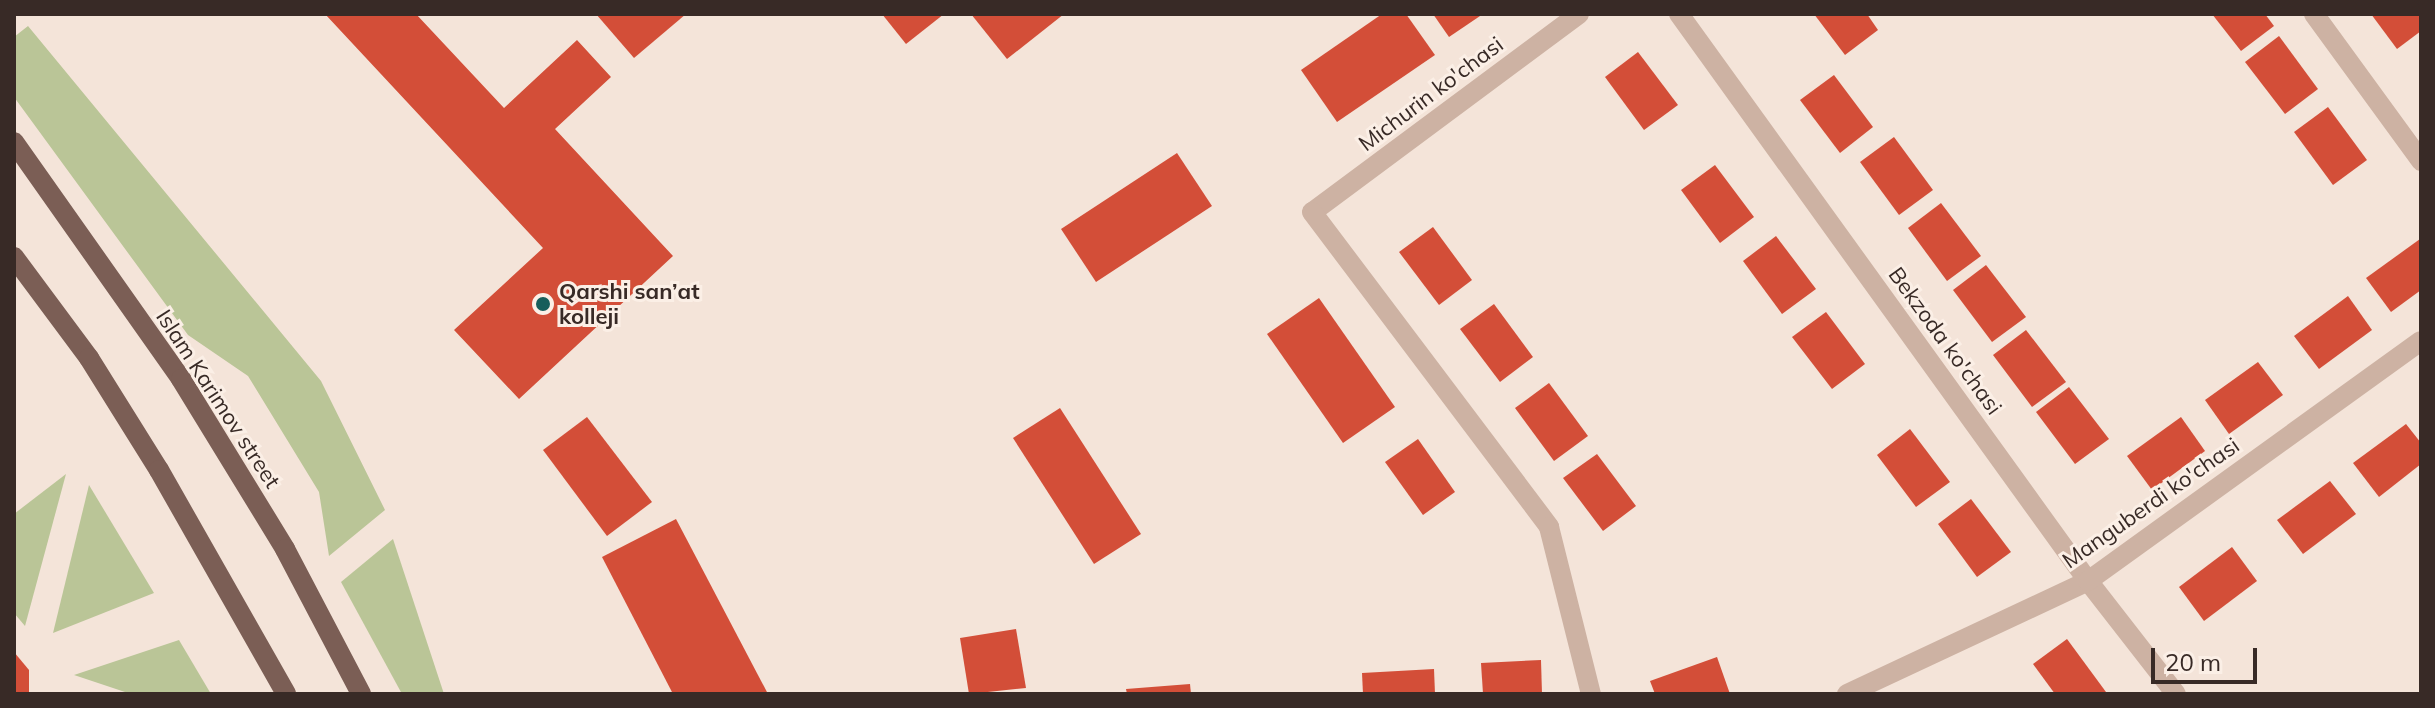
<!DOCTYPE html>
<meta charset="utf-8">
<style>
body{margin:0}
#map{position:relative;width:2435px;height:708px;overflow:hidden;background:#f4e4d9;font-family:Mulish,sans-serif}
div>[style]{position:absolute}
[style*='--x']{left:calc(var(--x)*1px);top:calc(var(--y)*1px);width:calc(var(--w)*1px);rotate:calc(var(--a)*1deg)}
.green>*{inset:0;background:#bac597}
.building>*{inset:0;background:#d34e38}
.minor>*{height:20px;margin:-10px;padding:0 10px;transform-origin:10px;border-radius:10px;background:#cdb2a3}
.primary>*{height:20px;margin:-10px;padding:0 10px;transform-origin:10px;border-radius:10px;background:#7b5e55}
.dots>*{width:22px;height:22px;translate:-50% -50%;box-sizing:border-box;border:4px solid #fbefe6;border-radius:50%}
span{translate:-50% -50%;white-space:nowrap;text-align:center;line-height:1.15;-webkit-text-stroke:6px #fbefe6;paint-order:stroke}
.street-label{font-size:22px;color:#382a26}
.poi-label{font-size:22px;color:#382a26;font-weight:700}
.left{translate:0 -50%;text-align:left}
.frame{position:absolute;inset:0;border:16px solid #382a26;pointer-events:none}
.scale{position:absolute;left:2151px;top:648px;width:106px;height:36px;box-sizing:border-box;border:4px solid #382a26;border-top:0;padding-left:10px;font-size:24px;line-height:28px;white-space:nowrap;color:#382a26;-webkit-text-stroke:6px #fbefe6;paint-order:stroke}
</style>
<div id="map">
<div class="green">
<div style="clip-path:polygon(28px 26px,321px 381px,385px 510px,329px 556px,319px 492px,248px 376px,188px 335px,14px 97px,14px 37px)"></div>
<div style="clip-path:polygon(66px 474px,25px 626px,14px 613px,14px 514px)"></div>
<div style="clip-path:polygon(89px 485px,154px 593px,53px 633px)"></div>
<div style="clip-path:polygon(393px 539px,444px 694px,402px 694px,341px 582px)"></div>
<div style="clip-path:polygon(179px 640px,211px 694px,131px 694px,74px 675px)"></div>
</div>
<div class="building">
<div style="clip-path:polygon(325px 14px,416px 14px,504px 108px,577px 40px,611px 77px,555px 129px,673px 256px,519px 399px,454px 330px,543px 248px)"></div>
<div style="clip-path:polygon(596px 14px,686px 14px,634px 58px)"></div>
<div style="clip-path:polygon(882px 14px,944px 14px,906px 44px)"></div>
<div style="clip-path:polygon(971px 14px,1064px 14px,1007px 59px)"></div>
<div style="clip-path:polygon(1382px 14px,1406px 14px,1435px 55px,1337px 122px,1301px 70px)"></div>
<div style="clip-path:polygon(1433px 14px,1483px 14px,1449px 37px)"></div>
<div style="clip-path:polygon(1814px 14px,1867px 14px,1878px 30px,1845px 55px)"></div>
<div style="clip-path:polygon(2212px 14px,2265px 14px,2274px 26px,2241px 51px)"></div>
<div style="clip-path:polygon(2371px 14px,2421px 14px,2421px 31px,2397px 49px)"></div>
<div style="clip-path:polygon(2279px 36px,2318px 89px,2285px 114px,2245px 62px)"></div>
<div style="clip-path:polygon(1638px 52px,1678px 105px,1644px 130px,1605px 77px)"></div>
<div style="clip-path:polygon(1834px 75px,1873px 127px,1840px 153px,1800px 100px)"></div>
<div style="clip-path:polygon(2328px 107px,2367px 160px,2333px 185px,2294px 132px)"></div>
<div style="clip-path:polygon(1894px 137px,1933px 190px,1899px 215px,1860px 162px)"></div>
<div style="clip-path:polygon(1177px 153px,1212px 206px,1096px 282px,1061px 229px)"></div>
<div style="clip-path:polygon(1715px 165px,1754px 217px,1720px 243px,1681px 190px)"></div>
<div style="clip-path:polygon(1941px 203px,1981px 256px,1947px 281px,1908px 228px)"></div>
<div style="clip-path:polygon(1433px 227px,1472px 280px,1439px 305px,1399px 252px)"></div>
<div style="clip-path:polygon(1776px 236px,1816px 289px,1782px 314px,1743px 261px)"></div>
<div style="clip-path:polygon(2420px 239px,2421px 290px,2391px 312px,2366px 278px)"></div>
<div style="clip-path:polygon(1986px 265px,2026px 317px,1992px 342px,1953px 290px)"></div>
<div style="clip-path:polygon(2348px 296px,2372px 330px,2319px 369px,2294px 336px)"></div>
<div style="clip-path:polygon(1319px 298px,1395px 407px,1343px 443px,1267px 334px)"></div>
<div style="clip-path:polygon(1494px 304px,1533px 357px,1500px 382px,1460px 329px)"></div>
<div style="clip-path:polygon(1826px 312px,1865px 364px,1832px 389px,1792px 337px)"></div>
<div style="clip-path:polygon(2026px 330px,2066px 382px,2032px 407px,1993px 355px)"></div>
<div style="clip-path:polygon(2258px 362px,2283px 395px,2229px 434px,2205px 400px)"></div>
<div style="clip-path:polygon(1549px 383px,1588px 436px,1554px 461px,1515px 408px)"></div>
<div style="clip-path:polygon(2069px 387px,2109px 439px,2075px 464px,2036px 412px)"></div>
<div style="clip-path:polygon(1060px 408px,1141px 534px,1094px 564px,1013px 438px)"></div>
<div style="clip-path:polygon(587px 417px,652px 502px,607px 536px,543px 450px)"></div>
<div style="clip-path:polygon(2181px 417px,2205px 451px,2152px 490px,2127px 456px)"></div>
<div style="clip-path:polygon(2406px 424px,2421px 443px,2421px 464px,2379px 497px,2353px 463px)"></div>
<div style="clip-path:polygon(1910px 429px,1950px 482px,1916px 507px,1877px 455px)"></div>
<div style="clip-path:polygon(1418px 439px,1455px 492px,1423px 515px,1385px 462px)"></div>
<div style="clip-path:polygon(1597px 454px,1636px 506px,1603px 531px,1563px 478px)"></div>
<div style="clip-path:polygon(2330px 481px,2356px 514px,2303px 554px,2277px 520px)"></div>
<div style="clip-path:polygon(1971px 499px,2011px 552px,1977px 577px,1938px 524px)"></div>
<div style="clip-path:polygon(676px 519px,768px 694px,673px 694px,602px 557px)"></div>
<div style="clip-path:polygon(2232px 547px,2257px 581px,2204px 621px,2179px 587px)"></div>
<div style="clip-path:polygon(1016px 629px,1026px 688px,969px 694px,960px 638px)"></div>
<div style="clip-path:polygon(2067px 639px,2106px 692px,2103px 694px,2055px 694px,2033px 664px)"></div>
<div style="clip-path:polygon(14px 652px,29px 670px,29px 694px,14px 694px)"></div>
<div style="clip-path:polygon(1717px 657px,1730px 694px,1655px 694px,1650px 681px)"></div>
<div style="clip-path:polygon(1541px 660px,1542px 694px,1483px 694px,1481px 663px)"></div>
<div style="clip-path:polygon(1434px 669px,1435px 694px,1363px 694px,1362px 673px)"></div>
<div style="clip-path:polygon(1190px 684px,1191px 694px,1127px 694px,1126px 689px)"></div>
</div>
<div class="minor">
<div style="--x:1579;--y:14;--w:332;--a:143.4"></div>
<div style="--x:1312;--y:212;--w:394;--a:53"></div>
<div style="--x:1549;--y:527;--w:172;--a:75.9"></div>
<div style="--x:1679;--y:14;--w:699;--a:54.2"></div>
<div style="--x:2088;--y:581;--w:143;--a:52.1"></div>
<div style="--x:2314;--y:14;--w:182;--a:53.9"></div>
<div style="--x:1847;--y:694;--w:266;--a:-25.1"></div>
<div style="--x:2088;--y:581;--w:410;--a:-35.8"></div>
</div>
<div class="primary">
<div style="--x:14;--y:142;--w:290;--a:54.8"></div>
<div style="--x:181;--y:379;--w:199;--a:58.5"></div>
<div style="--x:285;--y:549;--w:164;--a:62.3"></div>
<div style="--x:14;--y:257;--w:126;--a:53.4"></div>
<div style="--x:89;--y:358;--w:132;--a:58"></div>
<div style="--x:159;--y:470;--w:257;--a:60.4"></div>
</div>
<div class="dots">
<div style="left:543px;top:304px;background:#175e5b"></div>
</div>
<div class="street-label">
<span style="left:1431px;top:94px;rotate:-37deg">Michurin ko'chasi</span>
<span style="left:1945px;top:341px;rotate:54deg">Bekzoda ko'chasi</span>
<span style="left:218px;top:399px;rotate:57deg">Islam Karimov street</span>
<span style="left:2151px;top:503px;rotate:-35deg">Manguberdi ko'chasi</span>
</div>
<div class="poi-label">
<span class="left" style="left:559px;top:304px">Qarshi san’at<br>kolleji</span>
</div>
<div class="frame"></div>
<div class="scale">20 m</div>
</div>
